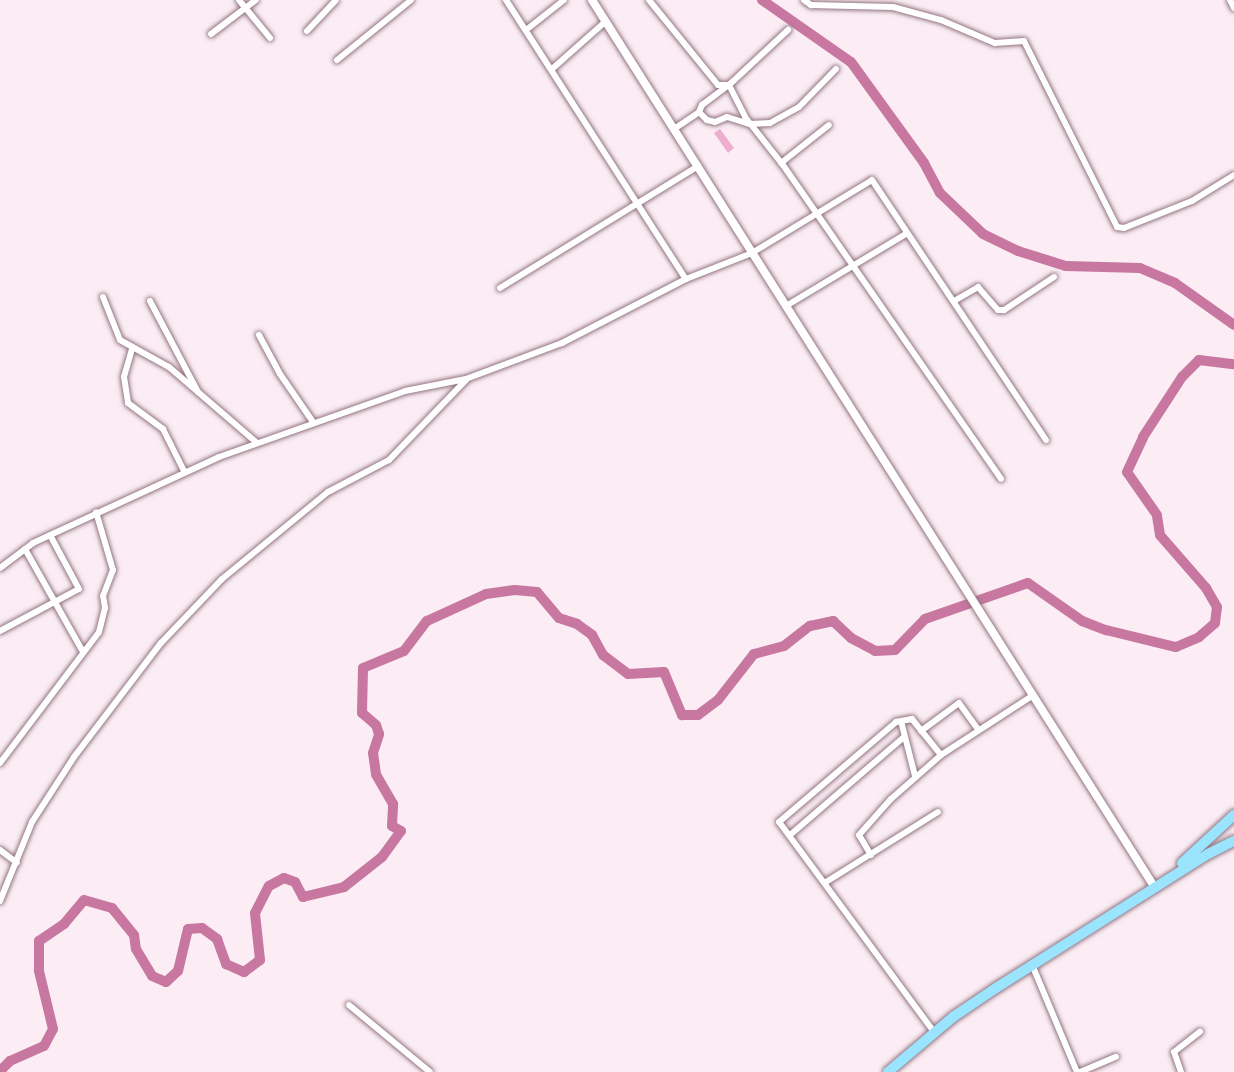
<!DOCTYPE html>
<style>
body{margin:0}
#map{position:relative;width:1234px;height:1072px;overflow:hidden;background:#fbedf3;font-family:Jost,sans-serif}
div>[style]{position:absolute}
[style*='--x']{left:calc(var(--x)*1px);top:calc(var(--y)*1px);width:calc(var(--w)*1px);rotate:calc(var(--a)*1deg)}
.green>*{inset:0;background:#edafcd}
.river>*{height:10px;margin:-5px;padding:0 5px;transform-origin:5px;border-radius:5px;background:#c877a1}
.roads{filter:drop-shadow(0 0 2px #937583) drop-shadow(0 0 2px #937583)}
.minor>*{height:6px;margin:-3px;padding:0 3px;transform-origin:3px;border-radius:3px;background:#fff}
.tertiary>*{height:8px;margin:-4px;padding:0 4px;transform-origin:4px;border-radius:4px;background:#fff}
.primary>*{height:10px;margin:-5px;padding:0 5px;transform-origin:5px;border-radius:5px;background:#9be4fe}
span{translate:-50% -50%;white-space:nowrap;text-align:center;line-height:1.15;-webkit-text-stroke:6px #fff;paint-order:stroke}
</style>
<div id="map">
<div class="green">
<div style="clip-path:polygon(720px 129px,734px 148px,728px 153px,714px 133px)"></div>
</div>
<div class="river">
<div style="--x:762;--y:0;--w:108;--a:34.9"></div>
<div style="--x:851;--y:62;--w:125;--a:54.1"></div>
<div style="--x:924;--y:163;--w:34;--a:62"></div>
<div style="--x:940;--y:193;--w:59;--a:43.6"></div>
<div style="--x:983;--y:234;--w:39;--a:26"></div>
<div style="--x:1018;--y:251;--w:50;--a:17.4"></div>
<div style="--x:1066;--y:266;--w:74;--a:1.5"></div>
<div style="--x:1140;--y:268;--w:38;--a:23"></div>
<div style="--x:1175;--y:283;--w:72;--a:35.4"></div>
<div style="--x:0;--y:1071;--w:14;--a:-45"></div>
<div style="--x:10;--y:1061;--w:37;--a:-24"></div>
<div style="--x:44;--y:1046;--w:19;--a:-62"></div>
<div style="--x:53;--y:1029;--w:60;--a:-103.6"></div>
<div style="--x:39;--y:971;--w:30;--a:-90"></div>
<div style="--x:39;--y:941;--w:30;--a:-34"></div>
<div style="--x:64;--y:924;--w:31;--a:-50"></div>
<div style="--x:84;--y:900;--w:29;--a:16"></div>
<div style="--x:112;--y:908;--w:35;--a:51"></div>
<div style="--x:134;--y:935;--w:14;--a:82"></div>
<div style="--x:136;--y:949;--w:31;--a:59"></div>
<div style="--x:152;--y:976;--w:15;--a:23"></div>
<div style="--x:166;--y:982;--w:16;--a:-43"></div>
<div style="--x:178;--y:971;--w:43;--a:-76.6"></div>
<div style="--x:188;--y:929;--w:14;--a:-4"></div>
<div style="--x:202;--y:928;--w:19;--a:36"></div>
<div style="--x:217;--y:939;--w:27;--a:70"></div>
<div style="--x:226;--y:964;--w:20;--a:24"></div>
<div style="--x:244;--y:972;--w:20;--a:-37"></div>
<div style="--x:260;--y:960;--w:47;--a:-96.1"></div>
<div style="--x:255;--y:913;--w:30;--a:-63"></div>
<div style="--x:269;--y:886;--w:17;--a:-28"></div>
<div style="--x:284;--y:878;--w:12;--a:20"></div>
<div style="--x:295;--y:882;--w:17;--a:62"></div>
<div style="--x:303;--y:897;--w:42;--a:-13.7"></div>
<div style="--x:344;--y:887;--w:48;--a:-38.3"></div>
<div style="--x:382;--y:857;--w:32;--a:-54"></div>
<div style="--x:401;--y:831;--w:10;--a:-151"></div>
<div style="--x:392;--y:826;--w:22;--a:-87"></div>
<div style="--x:393;--y:804;--w:34;--a:-120"></div>
<div style="--x:376;--y:774;--w:21;--a:-98"></div>
<div style="--x:373;--y:753;--w:20;--a:-72"></div>
<div style="--x:379;--y:734;--w:9;--a:-108"></div>
<div style="--x:376;--y:725;--w:18;--a:-139"></div>
<div style="--x:362;--y:713;--w:45;--a:-88.7"></div>
<div style="--x:363;--y:668;--w:44;--a:-22.5"></div>
<div style="--x:404;--y:651;--w:38;--a:-53"></div>
<div style="--x:427;--y:621;--w:65;--a:-24.6"></div>
<div style="--x:486;--y:594;--w:29;--a:-8"></div>
<div style="--x:515;--y:590;--w:22;--a:5"></div>
<div style="--x:537;--y:592;--w:34;--a:50"></div>
<div style="--x:559;--y:618;--w:19;--a:18"></div>
<div style="--x:577;--y:624;--w:19;--a:36"></div>
<div style="--x:592;--y:635;--w:23;--a:61"></div>
<div style="--x:603;--y:655;--w:31;--a:37"></div>
<div style="--x:628;--y:674;--w:36;--a:-3"></div>
<div style="--x:664;--y:672;--w:47;--a:67.3"></div>
<div style="--x:682;--y:715;--w:16;--a:0"></div>
<div style="--x:698;--y:715;--w:25;--a:-37"></div>
<div style="--x:718;--y:700;--w:58;--a:-52"></div>
<div style="--x:754;--y:654;--w:31;--a:-15"></div>
<div style="--x:784;--y:646;--w:33;--a:-38"></div>
<div style="--x:810;--y:626;--w:24;--a:-12"></div>
<div style="--x:833;--y:621;--w:25;--a:43"></div>
<div style="--x:851;--y:638;--w:27;--a:28"></div>
<div style="--x:875;--y:651;--w:20;--a:-3"></div>
<div style="--x:895;--y:650;--w:43;--a:-45.9"></div>
<div style="--x:925;--y:619;--w:109;--a:-19.3"></div>
<div style="--x:1028;--y:583;--w:66;--a:35.1"></div>
<div style="--x:1082;--y:621;--w:26;--a:21"></div>
<div style="--x:1106;--y:630;--w:72;--a:13.7"></div>
<div style="--x:1176;--y:647;--w:25;--a:-23"></div>
<div style="--x:1199;--y:637;--w:21;--a:-41"></div>
<div style="--x:1215;--y:623;--w:16;--a:-83"></div>
<div style="--x:1217;--y:607;--w:22;--a:-120"></div>
<div style="--x:1206;--y:588;--w:70;--a:-131"></div>
<div style="--x:1160;--y:535;--w:20;--a:-99"></div>
<div style="--x:1157;--y:515;--w:52;--a:-124.9"></div>
<div style="--x:1127;--y:472;--w:38;--a:-65"></div>
<div style="--x:1143;--y:437;--w:72;--a:-57"></div>
<div style="--x:1182;--y:377;--w:24;--a:-45"></div>
<div style="--x:1199;--y:360;--w:35;--a:7"></div>
</div>
<div class="roads">
<div class="minor">
<div style="--x:239;--y:0;--w:49;--a:50.8"></div>
<div style="--x:506;--y:0;--w:332;--a:57.2"></div>
<div style="--x:649;--y:0;--w:109;--a:50.9"></div>
<div style="--x:718;--y:85;--w:11;--a:0"></div>
<div style="--x:729;--y:85;--w:36;--a:63"></div>
<div style="--x:745;--y:117;--w:61;--a:51.6"></div>
<div style="--x:783;--y:165;--w:382;--a:55.2"></div>
<div style="--x:804;--y:0;--w:9;--a:36"></div>
<div style="--x:811;--y:5;--w:82;--a:1.4"></div>
<div style="--x:893;--y:7;--w:50;--a:15.2"></div>
<div style="--x:941;--y:20;--w:59;--a:23.1"></div>
<div style="--x:995;--y:43;--w:29;--a:-4"></div>
<div style="--x:1024;--y:41;--w:208;--a:63.4"></div>
<div style="--x:1117;--y:227;--w:7;--a:8"></div>
<div style="--x:1124;--y:228;--w:73;--a:-21.7"></div>
<div style="--x:1192;--y:201;--w:49;--a:-31.8"></div>
<div style="--x:1230;--y:0;--w:9;--a:63"></div>
<div style="--x:526;--y:30;--w:48;--a:-38.3"></div>
<div style="--x:307;--y:31;--w:42;--a:-46.9"></div>
<div style="--x:211;--y:34;--w:56;--a:-37.1"></div>
<div style="--x:337;--y:60;--w:95;--a:-39"></div>
<div style="--x:552;--y:69;--w:72;--a:-41.6"></div>
<div style="--x:699;--y:112;--w:11;--a:45"></div>
<div style="--x:707;--y:120;--w:8;--a:14"></div>
<div style="--x:715;--y:122;--w:13;--a:-23"></div>
<div style="--x:727;--y:117;--w:24;--a:17"></div>
<div style="--x:750;--y:124;--w:20;--a:-3"></div>
<div style="--x:770;--y:123;--w:33;--a:-29"></div>
<div style="--x:799;--y:107;--w:53;--a:-45.8"></div>
<div style="--x:677;--y:127;--w:27;--a:-34"></div>
<div style="--x:699;--y:112;--w:8;--a:-67"></div>
<div style="--x:702;--y:105;--w:34;--a:-37"></div>
<div style="--x:729;--y:85;--w:81;--a:-43"></div>
<div style="--x:781;--y:163;--w:61;--a:-38.4"></div>
<div style="--x:500;--y:288;--w:233;--a:-31.6"></div>
<div style="--x:103;--y:297;--w:46;--a:68.4"></div>
<div style="--x:120;--y:340;--w:56;--a:28.9"></div>
<div style="--x:169;--y:367;--w:116;--a:40.8"></div>
<div style="--x:150;--y:301;--w:103;--a:62.2"></div>
<div style="--x:954;--y:301;--w:28;--a:-30"></div>
<div style="--x:978;--y:287;--w:30;--a:49"></div>
<div style="--x:998;--y:310;--w:6;--a:0"></div>
<div style="--x:1004;--y:310;--w:60;--a:-33.4"></div>
<div style="--x:786;--y:306;--w:140;--a:-31"></div>
<div style="--x:259;--y:335;--w:44;--a:61.7"></div>
<div style="--x:280;--y:374;--w:58;--a:55.5"></div>
<div style="--x:132;--y:349;--w:29;--a:106"></div>
<div style="--x:124;--y:377;--w:26;--a:81"></div>
<div style="--x:128;--y:403;--w:44;--a:36.6"></div>
<div style="--x:163;--y:429;--w:47;--a:63.4"></div>
<div style="--x:25;--y:549;--w:118;--a:60.6"></div>
<div style="--x:0;--y:568;--w:41;--a:-37.1"></div>
<div style="--x:33;--y:543;--w:205;--a:-24.8"></div>
<div style="--x:219;--y:457;--w:197;--a:-19.5"></div>
<div style="--x:405;--y:391;--w:62;--a:-11.1"></div>
<div style="--x:466;--y:379;--w:103;--a:-20.6"></div>
<div style="--x:562;--y:343;--w:140;--a:-27.3"></div>
<div style="--x:686;--y:279;--w:71;--a:-21.5"></div>
<div style="--x:752;--y:253;--w:140;--a:-31.3"></div>
<div style="--x:872;--y:180;--w:313;--a:56.2"></div>
<div style="--x:0;--y:631;--w:89;--a:-28"></div>
<div style="--x:79;--y:589;--w:61;--a:-118.2"></div>
<div style="--x:901;--y:721;--w:57;--a:75.7"></div>
<div style="--x:921;--y:731;--w:47;--a:-36.4"></div>
<div style="--x:959;--y:703;--w:32;--a:54"></div>
<div style="--x:0;--y:763;--w:164;--a:-52.9"></div>
<div style="--x:99;--y:632;--w:25;--a:-76"></div>
<div style="--x:105;--y:608;--w:12;--a:-99"></div>
<div style="--x:103;--y:596;--w:28;--a:-69"></div>
<div style="--x:113;--y:570;--w:60;--a:-106.3"></div>
<div style="--x:790;--y:835;--w:150;--a:-40.7"></div>
<div style="--x:0;--y:850;--w:21;--a:37"></div>
<div style="--x:871;--y:855;--w:23;--a:-121"></div>
<div style="--x:859;--y:835;--w:48;--a:-48.4"></div>
<div style="--x:891;--y:799;--w:67;--a:-41.3"></div>
<div style="--x:941;--y:755;--w:108;--a:-33"></div>
<div style="--x:826;--y:882;--w:132;--a:-32"></div>
<div style="--x:0;--y:901;--w:85;--a:-67.9"></div>
<div style="--x:32;--y:822;--w:77;--a:-57.1"></div>
<div style="--x:74;--y:757;--w:143;--a:-52.7"></div>
<div style="--x:161;--y:643;--w:88;--a:-46.4"></div>
<div style="--x:222;--y:579;--w:137;--a:-39.4"></div>
<div style="--x:328;--y:492;--w:69;--a:-27.7"></div>
<div style="--x:389;--y:460;--w:111;--a:-46.1"></div>
<div style="--x:1033;--y:967;--w:114;--a:67.3"></div>
<div style="--x:349;--y:1005;--w:105;--a:39.6"></div>
<div style="--x:934;--y:1032;--w:261;--a:-126.4"></div>
<div style="--x:779;--y:822;--w:154;--a:-40.5"></div>
<div style="--x:896;--y:722;--w:16;--a:-11"></div>
<div style="--x:912;--y:719;--w:46;--a:51.1"></div>
<div style="--x:1080;--y:1072;--w:39;--a:-23"></div>
<div style="--x:1181;--y:1072;--w:21;--a:-109"></div>
<div style="--x:1174;--y:1052;--w:33;--a:-38"></div>
</div>
<div class="tertiary">
<div style="--x:592;--y:0;--w:1051;--a:57.62"></div>
</div>
<div class="primary">
<div style="--x:1182;--y:863;--w:71;--a:-42.7"></div>
<div style="--x:888;--y:1072;--w:85;--a:-40.2"></div>
<div style="--x:953;--y:1017;--w:52;--a:-34"></div>
<div style="--x:996;--y:988;--w:251;--a:-32.3"></div>
<div style="--x:1208;--y:854;--w:29;--a:-27"></div>
</div>
</div>
</div>
